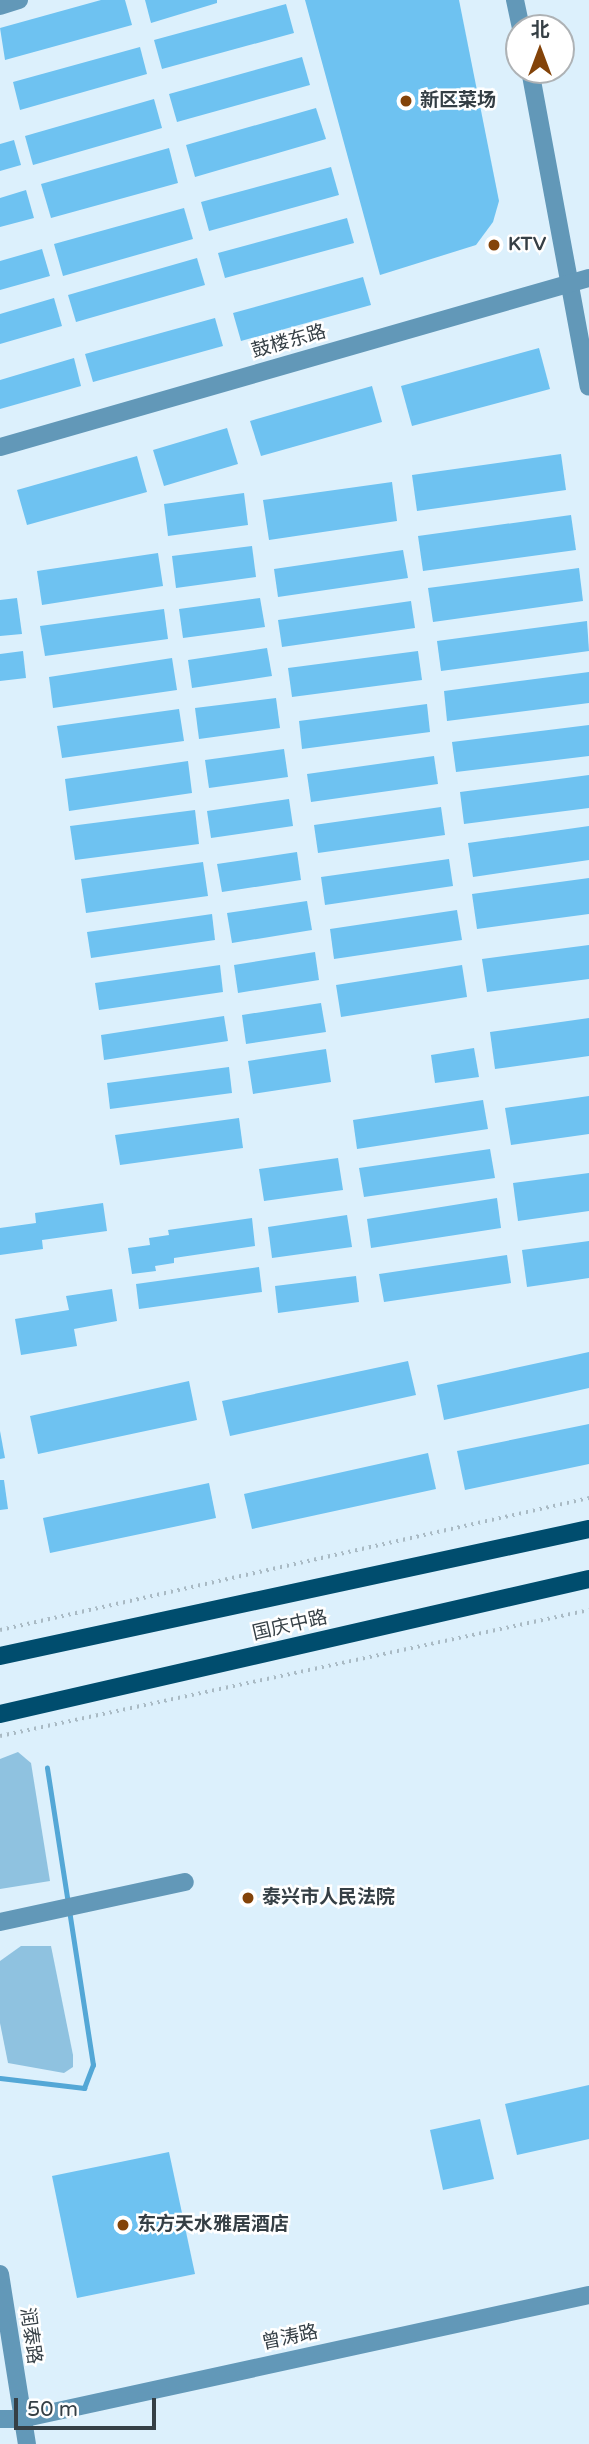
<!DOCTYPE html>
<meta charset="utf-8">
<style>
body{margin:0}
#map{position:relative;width:589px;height:2444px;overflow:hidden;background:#dcf0fc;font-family:"Varela Round","Noto Sans SC",sans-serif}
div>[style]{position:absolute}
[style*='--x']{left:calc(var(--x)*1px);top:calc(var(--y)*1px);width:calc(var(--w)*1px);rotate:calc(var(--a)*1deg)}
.green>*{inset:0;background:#8fc2e0}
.stream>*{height:5px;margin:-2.5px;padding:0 2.5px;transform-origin:2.5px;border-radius:2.5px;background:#53a7d6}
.building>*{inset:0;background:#6ec2f1}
.path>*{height:3.5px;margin-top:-1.75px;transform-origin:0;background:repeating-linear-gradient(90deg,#a9bac4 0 2px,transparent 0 7px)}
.minor>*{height:18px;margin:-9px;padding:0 9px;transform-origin:9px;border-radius:9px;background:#6298b8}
.major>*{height:18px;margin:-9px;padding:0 9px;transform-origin:9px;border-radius:9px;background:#004d6e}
.dots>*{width:19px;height:19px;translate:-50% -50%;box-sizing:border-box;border:4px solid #fff;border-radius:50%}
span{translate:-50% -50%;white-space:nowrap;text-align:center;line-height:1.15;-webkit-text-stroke:5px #fff;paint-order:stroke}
.poi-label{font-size:19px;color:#353f45;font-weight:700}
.left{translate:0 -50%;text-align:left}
.street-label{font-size:19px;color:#353f45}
.north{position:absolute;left:505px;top:14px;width:70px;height:70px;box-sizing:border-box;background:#fff;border:2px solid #aeb2b5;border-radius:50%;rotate:0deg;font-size:19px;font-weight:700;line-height:28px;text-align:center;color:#353f45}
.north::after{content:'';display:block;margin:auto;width:24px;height:32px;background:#834309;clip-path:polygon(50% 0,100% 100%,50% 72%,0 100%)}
.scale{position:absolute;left:14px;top:2398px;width:142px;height:32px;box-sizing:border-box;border:4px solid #353f45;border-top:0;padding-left:9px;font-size:21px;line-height:24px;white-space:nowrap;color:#353f45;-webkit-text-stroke:5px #fff;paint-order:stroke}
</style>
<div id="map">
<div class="green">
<div style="clip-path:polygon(18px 1752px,31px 1763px,50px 1881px,0 1889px,0 1759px)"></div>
<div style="clip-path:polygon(21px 1946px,51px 1946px,73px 2055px,73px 2067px,64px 2073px,8px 2063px,0 2023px,0 1961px)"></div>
</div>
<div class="stream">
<div style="--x:0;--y:2078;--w:85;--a:6.8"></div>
<div style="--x:84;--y:2088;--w:25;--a:-69"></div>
<div style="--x:93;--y:2065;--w:301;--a:-98.8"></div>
</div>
<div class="building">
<div style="clip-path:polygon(101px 0,125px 0,132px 25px,5px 60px,0 28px)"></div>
<div style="clip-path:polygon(145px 0,217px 0,217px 3px,151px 23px)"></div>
<div style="clip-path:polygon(305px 0,459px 0,499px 201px,493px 222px,476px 245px,380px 275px)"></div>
<div style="clip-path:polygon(286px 4px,294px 33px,162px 69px,154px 40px)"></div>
<div style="clip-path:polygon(140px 47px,147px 74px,20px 110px,13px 82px)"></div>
<div style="clip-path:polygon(302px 57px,310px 85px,177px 122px,169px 94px)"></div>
<div style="clip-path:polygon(154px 99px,162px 128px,33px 165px,25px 136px)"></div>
<div style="clip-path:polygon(316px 108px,326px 139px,195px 177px,186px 145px)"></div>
<div style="clip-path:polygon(14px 140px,21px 165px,0 171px,0 144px)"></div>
<div style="clip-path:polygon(169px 148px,178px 183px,51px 218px,41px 184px)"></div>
<div style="clip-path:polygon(331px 167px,339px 195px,209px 231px,201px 202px)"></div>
<div style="clip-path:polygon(26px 190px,34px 218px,0 227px,0 198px)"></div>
<div style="clip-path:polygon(184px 208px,193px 239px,63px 276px,54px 244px)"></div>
<div style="clip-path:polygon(347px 218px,354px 243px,225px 278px,218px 253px)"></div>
<div style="clip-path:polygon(42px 249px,50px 276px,0 290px,0 261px)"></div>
<div style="clip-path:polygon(197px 258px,205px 285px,76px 322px,68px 295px)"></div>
<div style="clip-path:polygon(363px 277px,371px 305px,241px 341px,233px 313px)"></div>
<div style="clip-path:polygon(54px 298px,62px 326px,0 344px,0 314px)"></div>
<div style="clip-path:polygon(215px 318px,223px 346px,93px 382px,85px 354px)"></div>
<div style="clip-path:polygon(539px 348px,550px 389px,412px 426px,401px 386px)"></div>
<div style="clip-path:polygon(74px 358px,81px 386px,0 409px,0 380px)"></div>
<div style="clip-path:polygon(372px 386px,382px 422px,261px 456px,250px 421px)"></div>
<div style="clip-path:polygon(227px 428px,238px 464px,164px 486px,153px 450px)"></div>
<div style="clip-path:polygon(561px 454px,566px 490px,417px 511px,412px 475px)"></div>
<div style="clip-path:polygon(137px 456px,147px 492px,27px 525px,17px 490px)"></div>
<div style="clip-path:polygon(392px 482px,397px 521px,269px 540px,263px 500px)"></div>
<div style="clip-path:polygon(244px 493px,248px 525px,168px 536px,164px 504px)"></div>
<div style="clip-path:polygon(571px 515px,576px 550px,423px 571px,418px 536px)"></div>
<div style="clip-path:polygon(252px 546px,256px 577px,176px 588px,172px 556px)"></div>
<div style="clip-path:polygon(403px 550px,408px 578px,278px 597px,274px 569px)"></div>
<div style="clip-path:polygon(158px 553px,163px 586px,42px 605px,37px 571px)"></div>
<div style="clip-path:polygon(579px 568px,583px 601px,433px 622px,428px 588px)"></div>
<div style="clip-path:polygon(17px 598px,22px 634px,0 636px,0 600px)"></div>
<div style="clip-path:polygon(260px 598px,265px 627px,183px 638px,179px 609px)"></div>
<div style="clip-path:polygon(411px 601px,415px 628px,282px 647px,278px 620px)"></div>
<div style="clip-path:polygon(164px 609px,168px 639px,45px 656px,40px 626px)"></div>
<div style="clip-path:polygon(587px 621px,589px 651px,441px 671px,437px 641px)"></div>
<div style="clip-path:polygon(267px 648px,272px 676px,192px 688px,188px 660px)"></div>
<div style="clip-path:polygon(23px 651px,26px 678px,0 681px,0 654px)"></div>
<div style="clip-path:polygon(418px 651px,422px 680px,292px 697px,288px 668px)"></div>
<div style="clip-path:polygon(172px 658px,177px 690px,53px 708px,49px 677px)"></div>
<div style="clip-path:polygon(589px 672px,589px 703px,447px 721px,444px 691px)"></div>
<div style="clip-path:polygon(276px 698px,280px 728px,199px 739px,195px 708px)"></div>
<div style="clip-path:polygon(427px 704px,430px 732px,302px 749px,299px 721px)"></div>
<div style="clip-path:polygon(179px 709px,184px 741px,62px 758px,57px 726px)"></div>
<div style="clip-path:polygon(589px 725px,589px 756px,456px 772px,452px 742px)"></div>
<div style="clip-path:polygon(284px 749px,288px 777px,209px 788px,205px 760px)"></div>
<div style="clip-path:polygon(434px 756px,438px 784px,311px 802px,307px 774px)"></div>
<div style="clip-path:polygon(188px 761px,192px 793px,69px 811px,65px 779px)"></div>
<div style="clip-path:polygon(589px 775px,589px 808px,464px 824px,460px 792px)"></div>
<div style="clip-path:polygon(289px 799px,293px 826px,211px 838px,207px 811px)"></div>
<div style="clip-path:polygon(441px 807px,445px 835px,318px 853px,314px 825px)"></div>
<div style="clip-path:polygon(195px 810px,199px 844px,75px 860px,70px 826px)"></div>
<div style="clip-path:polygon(589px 826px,589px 860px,473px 877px,468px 843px)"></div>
<div style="clip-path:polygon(297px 852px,301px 880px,222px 892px,217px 864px)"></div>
<div style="clip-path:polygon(449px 859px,453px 886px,325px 905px,321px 877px)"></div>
<div style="clip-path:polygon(203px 862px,208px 896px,86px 913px,81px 879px)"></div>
<div style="clip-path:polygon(589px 878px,589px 914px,477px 929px,472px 894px)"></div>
<div style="clip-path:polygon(307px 901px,312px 930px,232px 943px,227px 913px)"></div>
<div style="clip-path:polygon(457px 910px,462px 940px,334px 959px,330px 929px)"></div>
<div style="clip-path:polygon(212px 914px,215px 940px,91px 958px,87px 932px)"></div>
<div style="clip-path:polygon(589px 945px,589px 979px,487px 992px,482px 959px)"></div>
<div style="clip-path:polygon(315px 952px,319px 980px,238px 993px,234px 965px)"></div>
<div style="clip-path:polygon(220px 965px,223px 992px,99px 1010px,95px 983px)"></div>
<div style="clip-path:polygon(462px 965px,467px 997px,341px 1017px,336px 985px)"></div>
<div style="clip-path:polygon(321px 1003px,326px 1032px,246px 1044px,242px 1015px)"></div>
<div style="clip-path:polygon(224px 1016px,228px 1041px,104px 1060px,101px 1035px)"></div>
<div style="clip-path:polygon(589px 1018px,589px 1056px,495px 1069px,490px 1032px)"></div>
<div style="clip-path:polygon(474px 1048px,479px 1077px,435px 1083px,431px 1055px)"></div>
<div style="clip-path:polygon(326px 1049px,331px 1082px,253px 1094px,248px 1061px)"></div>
<div style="clip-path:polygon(229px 1067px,232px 1093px,110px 1109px,107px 1083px)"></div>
<div style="clip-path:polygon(589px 1096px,589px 1134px,511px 1145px,505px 1108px)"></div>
<div style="clip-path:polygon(483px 1100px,488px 1129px,357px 1149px,353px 1120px)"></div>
<div style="clip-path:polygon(239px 1118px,243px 1148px,120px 1165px,115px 1135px)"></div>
<div style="clip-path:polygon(490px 1149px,495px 1178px,364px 1197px,359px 1168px)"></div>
<div style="clip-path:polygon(338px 1158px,343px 1190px,264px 1201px,259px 1169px)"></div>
<div style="clip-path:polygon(589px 1173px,589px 1211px,518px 1221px,513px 1183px)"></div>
<div style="clip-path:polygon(497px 1198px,501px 1228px,371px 1248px,367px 1219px)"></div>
<div style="clip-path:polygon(103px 1203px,107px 1231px,42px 1240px,43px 1249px,0 1255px,0 1228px,36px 1223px,35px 1213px)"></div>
<div style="clip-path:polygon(347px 1215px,352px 1247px,272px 1258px,268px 1227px)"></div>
<div style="clip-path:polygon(252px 1218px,255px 1246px,174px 1258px,174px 1263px,155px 1266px,156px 1271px,132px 1274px,128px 1248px,150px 1245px,149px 1238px,169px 1235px,168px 1230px)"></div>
<div style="clip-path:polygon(589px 1241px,589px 1278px,527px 1287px,522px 1250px)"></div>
<div style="clip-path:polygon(507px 1255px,511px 1283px,384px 1302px,379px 1274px)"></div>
<div style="clip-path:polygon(259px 1267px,262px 1292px,139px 1309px,136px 1284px)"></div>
<div style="clip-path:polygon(356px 1276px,359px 1302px,278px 1313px,275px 1286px)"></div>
<div style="clip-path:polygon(112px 1289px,117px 1321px,74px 1329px,77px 1346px,21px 1355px,15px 1319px,69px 1310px,66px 1296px)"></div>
<div style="clip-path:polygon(589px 1352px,589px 1388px,444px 1420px,437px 1385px)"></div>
<div style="clip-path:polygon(408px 1361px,416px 1395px,230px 1436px,222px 1401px)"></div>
<div style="clip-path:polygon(189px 1381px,197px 1420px,38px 1454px,30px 1416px)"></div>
<div style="clip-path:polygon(589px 1424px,589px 1464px,465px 1490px,457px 1451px)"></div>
<div style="clip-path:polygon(0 1431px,5px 1458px,0 1459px)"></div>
<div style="clip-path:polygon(428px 1453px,436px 1489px,252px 1529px,244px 1494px)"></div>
<div style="clip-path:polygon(0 1480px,4px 1480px,8px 1509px,0 1510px)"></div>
<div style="clip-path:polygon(209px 1483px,216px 1518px,50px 1553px,43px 1518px)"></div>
<div style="clip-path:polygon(589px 2085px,589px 2139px,517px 2155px,505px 2104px)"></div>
<div style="clip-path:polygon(480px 2119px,494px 2179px,443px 2190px,430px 2130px)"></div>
<div style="clip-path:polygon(169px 2152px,195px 2274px,77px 2298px,52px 2176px)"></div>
</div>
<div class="path">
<div style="--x:0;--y:1630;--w:604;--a:-12.63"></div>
<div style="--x:0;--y:1736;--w:602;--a:-12.07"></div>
</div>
<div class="minor">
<div style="--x:515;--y:0;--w:29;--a:78"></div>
<div style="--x:0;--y:6;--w:20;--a:-18"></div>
<div style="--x:530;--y:70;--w:322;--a:79.5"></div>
<div style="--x:0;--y:447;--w:613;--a:-16.01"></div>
<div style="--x:0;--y:1922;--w:189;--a:-12.2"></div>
<div style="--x:0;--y:2274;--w:172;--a:81"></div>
<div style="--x:0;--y:2419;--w:21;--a:0"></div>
<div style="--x:21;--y:2419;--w:581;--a:-12.32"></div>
</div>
<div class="major">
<div style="--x:0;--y:1656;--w:603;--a:-12.17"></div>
<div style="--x:0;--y:1714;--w:604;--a:-12.91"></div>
</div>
<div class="dots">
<div style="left:406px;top:101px;background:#834309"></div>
<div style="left:494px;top:245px;background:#834309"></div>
<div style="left:248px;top:1898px;background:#834309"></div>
<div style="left:123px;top:2225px;background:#834309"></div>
</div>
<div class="poi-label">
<span class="left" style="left:420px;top:101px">新区菜场</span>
<span class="left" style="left:508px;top:245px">KTV</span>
<span class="left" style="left:262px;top:1898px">泰兴市人民法院</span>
<span class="left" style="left:137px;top:2225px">东方天水雅居酒店</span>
</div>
<div class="street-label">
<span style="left:289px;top:342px;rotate:-16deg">鼓楼东路</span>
<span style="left:290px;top:1626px;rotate:-13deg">国庆中路</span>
<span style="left:30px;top:2336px;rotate:82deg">润泰路</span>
<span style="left:290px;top:2338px;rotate:-12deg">曾涛路</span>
</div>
<div class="north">北</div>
<div class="scale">50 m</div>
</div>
